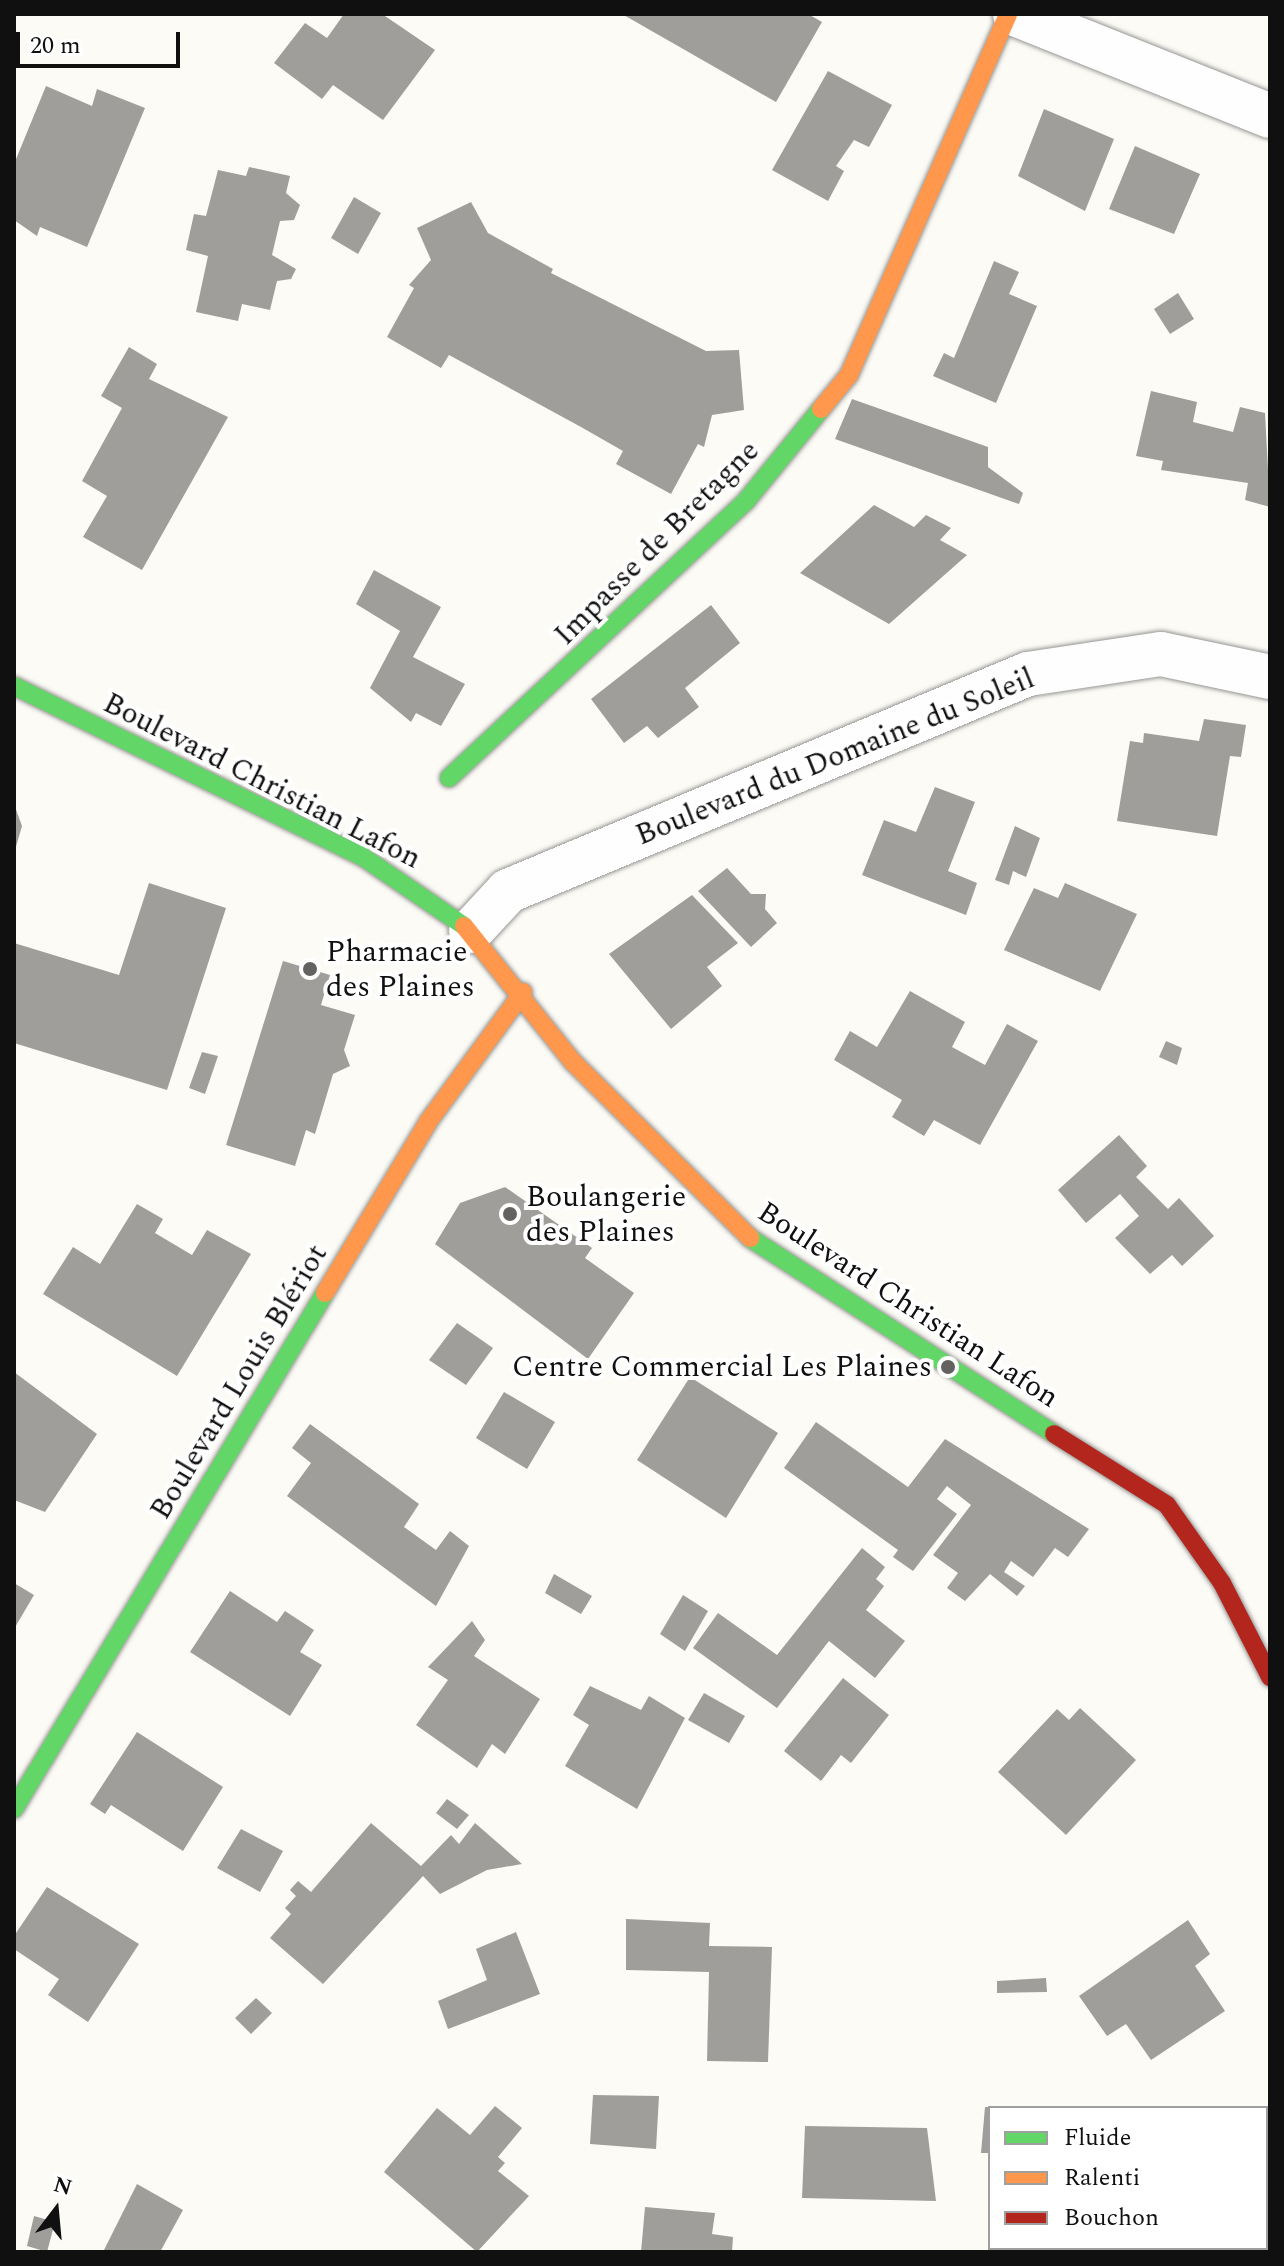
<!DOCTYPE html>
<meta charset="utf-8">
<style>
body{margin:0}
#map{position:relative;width:1284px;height:2266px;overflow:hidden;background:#fcfbf6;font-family:Spectral,serif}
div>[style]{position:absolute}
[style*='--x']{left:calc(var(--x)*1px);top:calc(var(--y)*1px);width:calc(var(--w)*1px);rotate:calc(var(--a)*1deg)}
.building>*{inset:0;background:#a09e9b}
.roads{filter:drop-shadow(0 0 2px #969694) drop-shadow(0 0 2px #969694)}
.street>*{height:44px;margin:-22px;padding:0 22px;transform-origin:22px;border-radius:22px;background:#fffefe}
.fast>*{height:18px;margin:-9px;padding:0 9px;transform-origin:9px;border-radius:9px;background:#63d668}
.slow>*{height:18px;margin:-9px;padding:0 9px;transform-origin:9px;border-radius:9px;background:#ff974d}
.jam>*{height:18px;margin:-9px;padding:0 9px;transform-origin:9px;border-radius:9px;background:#b3261e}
.dots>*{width:22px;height:22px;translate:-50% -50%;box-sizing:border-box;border:4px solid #fff;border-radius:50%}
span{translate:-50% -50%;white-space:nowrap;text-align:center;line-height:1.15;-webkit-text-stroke:8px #fff;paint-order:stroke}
.street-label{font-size:30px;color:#101010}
.poi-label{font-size:30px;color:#101010}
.left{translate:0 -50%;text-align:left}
.right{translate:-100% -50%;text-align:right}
.frame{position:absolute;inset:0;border:16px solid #101010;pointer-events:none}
.legend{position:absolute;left:988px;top:2106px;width:280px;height:144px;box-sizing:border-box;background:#fff;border:2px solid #9f9f9f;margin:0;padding:10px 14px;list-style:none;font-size:24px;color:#101010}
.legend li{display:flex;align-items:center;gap:16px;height:40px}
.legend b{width:40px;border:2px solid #9f9f9f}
.north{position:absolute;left:16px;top:2170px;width:80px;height:80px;-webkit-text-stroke:6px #fff;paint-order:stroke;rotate:16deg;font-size:22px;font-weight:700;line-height:32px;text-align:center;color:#101010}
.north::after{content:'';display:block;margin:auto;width:28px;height:36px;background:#101010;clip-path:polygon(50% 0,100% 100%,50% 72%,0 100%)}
.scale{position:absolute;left:16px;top:32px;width:164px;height:36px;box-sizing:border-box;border:4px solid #101010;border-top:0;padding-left:10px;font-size:24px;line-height:28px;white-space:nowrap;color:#101010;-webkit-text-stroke:6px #fff;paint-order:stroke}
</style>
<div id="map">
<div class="building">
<div style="clip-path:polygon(344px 14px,382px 14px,435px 50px,383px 120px,333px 85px,322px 99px,274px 63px,305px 23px,327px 38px)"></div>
<div style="clip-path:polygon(622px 14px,808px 14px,822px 22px,776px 102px)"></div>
<div style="clip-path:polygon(828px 71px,892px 105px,869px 147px,854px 140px,836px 166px,844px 171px,828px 201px,772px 170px)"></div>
<div style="clip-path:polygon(46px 86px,92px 106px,97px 89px,145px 108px,87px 247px,40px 227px,37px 236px,14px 220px,14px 164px)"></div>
<div style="clip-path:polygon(1044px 109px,1114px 139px,1085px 211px,1018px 176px)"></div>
<div style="clip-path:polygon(1135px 146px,1200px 174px,1174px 234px,1109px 209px)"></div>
<div style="clip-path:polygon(249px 167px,290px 176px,286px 193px,300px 205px,294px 220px,280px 221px,272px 255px,296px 269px,291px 279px,277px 281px,270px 310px,242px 304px,238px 321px,196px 312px,208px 256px,186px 250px,194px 214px,206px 216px,218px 170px,246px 176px)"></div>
<div style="clip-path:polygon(354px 197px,381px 213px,358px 254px,331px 238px)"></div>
<div style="clip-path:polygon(471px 202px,488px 233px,553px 269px,551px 273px,706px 351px,739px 350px,744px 410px,712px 415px,704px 447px,698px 444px,671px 494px,616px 464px,623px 451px,581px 427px,449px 355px,441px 368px,387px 337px,414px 288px,409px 285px,431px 260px,417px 228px)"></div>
<div style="clip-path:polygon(994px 261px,1019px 272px,1009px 294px,1037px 306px,996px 403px,933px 376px,944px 353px,954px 358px)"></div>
<div style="clip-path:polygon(1178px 293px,1194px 319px,1170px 334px,1154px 309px)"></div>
<div style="clip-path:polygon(129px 347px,157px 364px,149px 379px,228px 417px,142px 570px,83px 537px,107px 496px,82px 481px,122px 408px,101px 396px)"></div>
<div style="clip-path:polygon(1151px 391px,1197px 402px,1193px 422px,1233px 432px,1240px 407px,1265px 413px,1270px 507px,1245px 500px,1248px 483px,1161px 470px,1163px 461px,1136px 456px)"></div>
<div style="clip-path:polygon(852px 399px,988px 447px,988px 467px,1023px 493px,1019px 504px,835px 439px)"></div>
<div style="clip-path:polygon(874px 505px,914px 527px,926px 515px,951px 528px,940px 540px,967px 555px,889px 624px,800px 573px)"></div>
<div style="clip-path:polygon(374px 570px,441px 607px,413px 657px,465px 684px,441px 726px,416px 713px,411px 722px,370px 688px,400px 631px,356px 604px)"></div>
<div style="clip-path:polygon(711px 605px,740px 643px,685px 688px,699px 707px,658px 738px,647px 726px,624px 743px,591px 699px)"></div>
<div style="clip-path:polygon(1204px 719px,1246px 725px,1241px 757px,1230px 756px,1217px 836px,1117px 821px,1130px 741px,1143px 743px,1144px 733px,1199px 741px)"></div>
<div style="clip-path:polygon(935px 787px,975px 802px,948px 871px,977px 883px,966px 915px,862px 875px,884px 820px,916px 832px)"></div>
<div style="clip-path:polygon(14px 804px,22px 826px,15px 850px,14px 850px)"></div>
<div style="clip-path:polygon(1015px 826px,1040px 838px,1026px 877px,1013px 871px,1009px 885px,995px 880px)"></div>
<div style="clip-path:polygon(727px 868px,751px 894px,766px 894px,765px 909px,777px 923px,751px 947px,698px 891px)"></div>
<div style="clip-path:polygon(149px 883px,226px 908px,167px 1090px,14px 1043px,14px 943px,119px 975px)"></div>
<div style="clip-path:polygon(1065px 883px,1137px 914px,1100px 991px,1004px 950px,1034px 888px,1058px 898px)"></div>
<div style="clip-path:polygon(692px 895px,738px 943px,707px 967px,722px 986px,671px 1029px,609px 954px)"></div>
<div style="clip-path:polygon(283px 961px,330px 975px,321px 1005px,355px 1015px,344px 1050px,350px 1066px,333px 1074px,315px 1134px,306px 1130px,295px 1166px,226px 1145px)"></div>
<div style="clip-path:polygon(910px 991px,965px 1022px,952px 1047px,985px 1065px,1007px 1024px,1038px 1041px,980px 1145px,934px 1120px,924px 1136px,892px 1117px,902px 1100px,834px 1060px,850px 1031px,877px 1047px)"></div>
<div style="clip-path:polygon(1166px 1041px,1182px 1048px,1177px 1065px,1159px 1057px)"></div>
<div style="clip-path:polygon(202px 1052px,218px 1056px,205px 1094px,189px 1088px)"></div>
<div style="clip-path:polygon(1119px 1135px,1147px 1166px,1136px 1177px,1168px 1209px,1179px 1198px,1214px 1236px,1182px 1266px,1172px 1255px,1150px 1274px,1115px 1238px,1139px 1216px,1120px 1194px,1086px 1223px,1058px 1190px)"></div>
<div style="clip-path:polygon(505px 1187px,592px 1248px,585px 1258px,634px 1293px,588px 1359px,435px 1244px,460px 1203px)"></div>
<div style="clip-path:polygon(137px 1204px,163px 1219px,155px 1233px,192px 1255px,207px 1230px,251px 1254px,177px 1376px,43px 1294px,73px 1247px,100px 1264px)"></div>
<div style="clip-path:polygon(457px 1323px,493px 1348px,466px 1385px,429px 1360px)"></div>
<div style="clip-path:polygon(14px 1372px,97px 1434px,45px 1512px,14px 1500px)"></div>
<div style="clip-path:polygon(690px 1377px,778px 1433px,726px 1518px,637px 1460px)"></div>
<div style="clip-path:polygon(504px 1392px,555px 1422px,527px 1469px,476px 1438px)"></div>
<div style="clip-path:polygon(816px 1422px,908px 1487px,945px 1439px,1089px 1529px,1068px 1557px,1055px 1548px,1033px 1577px,1011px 1561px,1004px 1572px,1025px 1586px,1017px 1596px,990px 1574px,965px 1601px,947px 1588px,958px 1573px,933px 1555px,971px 1505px,947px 1486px,937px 1499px,957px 1514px,913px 1571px,893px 1557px,898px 1550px,784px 1468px)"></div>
<div style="clip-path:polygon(310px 1424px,419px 1504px,404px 1527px,436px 1550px,450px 1531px,469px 1546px,436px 1606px,287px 1496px,311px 1463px,292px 1448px)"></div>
<div style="clip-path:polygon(862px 1548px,885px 1567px,876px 1579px,884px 1586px,866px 1610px,905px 1641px,875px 1678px,829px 1641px,777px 1708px,693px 1648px,718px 1613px,777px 1655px)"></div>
<div style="clip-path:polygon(554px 1574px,592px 1596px,581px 1614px,545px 1593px)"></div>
<div style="clip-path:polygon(14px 1583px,34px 1595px,14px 1629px)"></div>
<div style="clip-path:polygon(230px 1591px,277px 1622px,285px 1611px,314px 1630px,300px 1652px,322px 1665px,290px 1716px,190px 1652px)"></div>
<div style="clip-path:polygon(683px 1595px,708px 1611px,685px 1651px,660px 1634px)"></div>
<div style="clip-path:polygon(472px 1621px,485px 1640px,474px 1656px,540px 1699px,505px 1754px,492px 1744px,477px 1768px,416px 1725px,448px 1680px,428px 1667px)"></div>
<div style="clip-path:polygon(843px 1678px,889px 1715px,851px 1763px,841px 1755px,821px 1781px,784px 1751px)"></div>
<div style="clip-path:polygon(590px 1686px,641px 1710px,649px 1696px,685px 1718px,637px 1809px,565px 1766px,589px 1725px,573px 1715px)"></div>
<div style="clip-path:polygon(704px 1693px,745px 1716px,729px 1743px,688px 1720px)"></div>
<div style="clip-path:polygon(1080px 1708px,1136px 1760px,1066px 1835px,998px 1772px,1057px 1709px,1069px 1720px)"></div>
<div style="clip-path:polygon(137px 1732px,223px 1787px,183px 1851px,111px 1805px,105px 1814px,90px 1804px)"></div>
<div style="clip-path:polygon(447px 1799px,469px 1815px,457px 1829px,436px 1813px)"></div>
<div style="clip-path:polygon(371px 1823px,421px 1866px,451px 1835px,459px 1844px,475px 1823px,522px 1864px,487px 1870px,440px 1894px,423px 1876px,323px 1984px,270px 1938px,291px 1914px,285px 1908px,296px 1896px,290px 1890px,298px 1881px,311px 1892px)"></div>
<div style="clip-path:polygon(241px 1829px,283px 1851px,260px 1892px,217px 1868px)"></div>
<div style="clip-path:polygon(47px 1887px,139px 1944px,88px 2022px,48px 1995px,59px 1979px,14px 1949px,14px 1936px)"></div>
<div style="clip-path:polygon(626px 1919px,710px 1923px,709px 1946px,772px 1947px,768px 2062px,707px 2061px,709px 1972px,626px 1970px)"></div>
<div style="clip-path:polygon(1188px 1920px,1210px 1954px,1195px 1966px,1225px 2011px,1151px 2060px,1126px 2024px,1107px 2036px,1079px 1996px)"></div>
<div style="clip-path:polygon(516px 1932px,540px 1994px,448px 2029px,438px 2001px,487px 1980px,476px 1949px)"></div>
<div style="clip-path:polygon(1046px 1978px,1047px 1992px,997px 1993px,997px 1981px)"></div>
<div style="clip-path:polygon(256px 1998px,272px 2013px,251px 2034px,235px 2018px)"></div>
<div style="clip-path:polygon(593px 2095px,659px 2096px,656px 2149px,590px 2144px)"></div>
<div style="clip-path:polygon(495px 2106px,522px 2128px,498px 2157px,505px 2163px,498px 2171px,529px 2196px,477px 2252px,384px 2172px,437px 2108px,470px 2135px)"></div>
<div style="clip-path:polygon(985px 2107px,990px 2107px,990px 2153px,981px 2153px)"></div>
<div style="clip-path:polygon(805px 2126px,927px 2128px,936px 2201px,802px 2198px)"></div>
<div style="clip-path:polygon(137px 2184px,183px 2210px,160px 2252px,103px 2252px)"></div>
<div style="clip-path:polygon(645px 2207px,715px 2213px,712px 2234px,733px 2237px,732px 2252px,641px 2252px)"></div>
<div style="clip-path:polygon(1270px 2213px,1270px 2252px,1251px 2252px,1266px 2248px)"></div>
<div style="clip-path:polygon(34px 2216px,55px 2222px,47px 2252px,27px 2246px)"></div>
</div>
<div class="roads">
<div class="street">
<div style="--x:1015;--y:14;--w:275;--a:21.8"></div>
<div style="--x:471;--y:931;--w:54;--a:-47.2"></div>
<div style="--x:508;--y:891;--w:563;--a:-22.65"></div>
<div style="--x:1028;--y:674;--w:134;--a:-8.6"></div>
<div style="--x:1161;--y:654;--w:111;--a:11.9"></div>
</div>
<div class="fast">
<div style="--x:14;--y:686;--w:389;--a:26.1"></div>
<div style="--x:363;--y:857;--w:122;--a:34.3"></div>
<div style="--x:449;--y:778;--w:406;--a:-43"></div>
<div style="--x:746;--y:501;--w:119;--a:-50.8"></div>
<div style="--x:750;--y:1238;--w:362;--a:32.8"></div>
<div style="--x:14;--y:1809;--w:602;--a:-58.92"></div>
</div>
<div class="slow">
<div style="--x:821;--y:409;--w:44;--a:-50.5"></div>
<div style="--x:849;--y:375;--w:394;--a:-66.2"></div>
<div style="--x:464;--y:926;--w:174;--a:51.3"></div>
<div style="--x:573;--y:1062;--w:250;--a:44.8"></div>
<div style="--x:325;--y:1293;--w:200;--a:-58.9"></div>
<div style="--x:428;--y:1122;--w:161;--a:-53.8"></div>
</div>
<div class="jam">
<div style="--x:1054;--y:1434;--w:133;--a:32.1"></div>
<div style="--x:1167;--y:1505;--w:95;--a:54.8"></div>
<div style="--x:1222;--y:1583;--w:106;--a:62.9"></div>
</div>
</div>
<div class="dots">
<div style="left:310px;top:969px;background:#636260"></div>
<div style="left:510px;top:1214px;background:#636260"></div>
<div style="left:948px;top:1367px;background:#636260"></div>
</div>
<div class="street-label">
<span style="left:657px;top:543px;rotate:-45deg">Impasse de Bretagne</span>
<span style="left:835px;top:757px;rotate:-22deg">Boulevard du Domaine du Soleil</span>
<span style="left:262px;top:781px;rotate:27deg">Boulevard Christian Lafon</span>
<span style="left:908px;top:1305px;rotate:33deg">Boulevard Christian Lafon</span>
<span style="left:239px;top:1382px;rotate:-59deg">Boulevard Louis Blériot</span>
</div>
<div class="poi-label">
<span class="left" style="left:326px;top:969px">Pharmacie<br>des Plaines</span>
<span class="left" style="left:526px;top:1214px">Boulangerie<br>des Plaines</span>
<span class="right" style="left:932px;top:1367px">Centre Commercial Les Plaines</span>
</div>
<div class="frame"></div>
<ul class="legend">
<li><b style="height:10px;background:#63d668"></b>Fluide</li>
<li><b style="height:10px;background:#ff974d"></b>Ralenti</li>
<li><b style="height:10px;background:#b3261e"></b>Bouchon</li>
</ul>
<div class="north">N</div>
<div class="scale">20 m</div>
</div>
